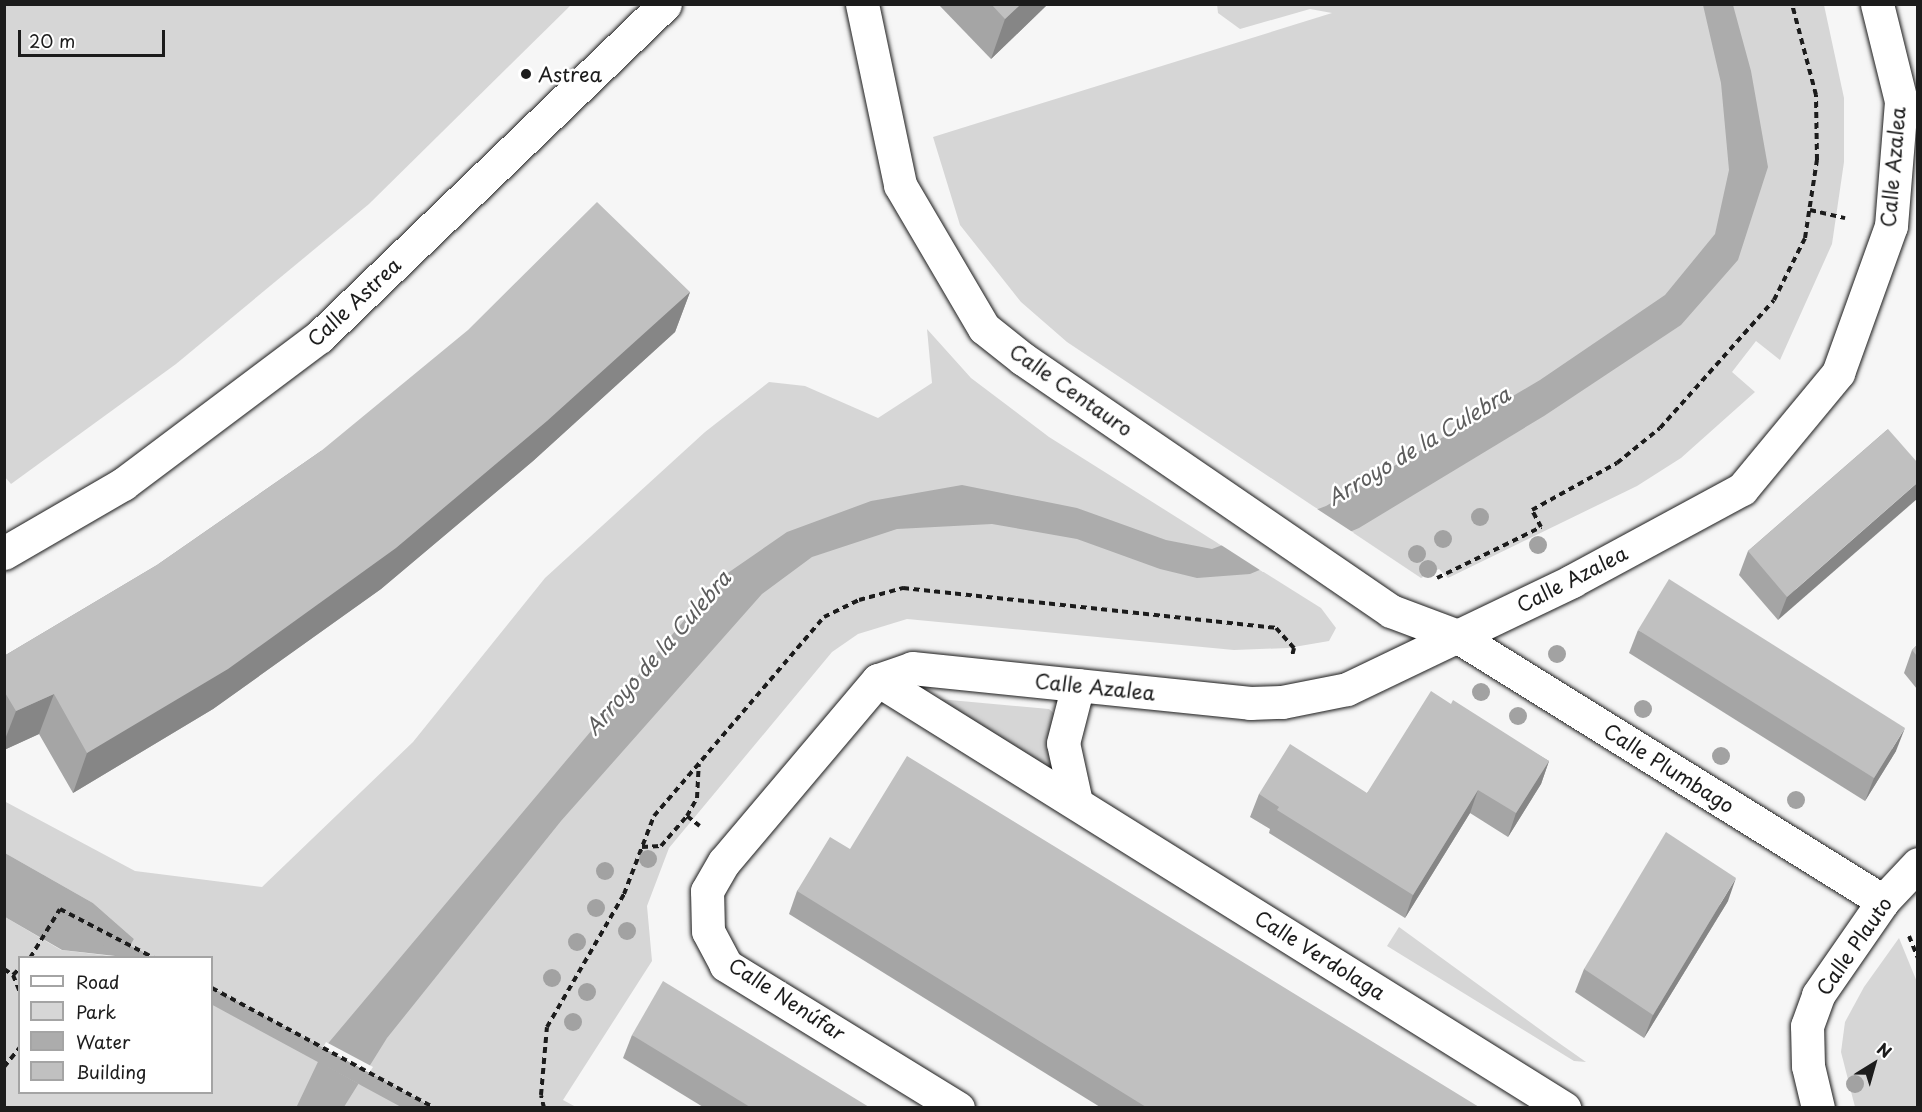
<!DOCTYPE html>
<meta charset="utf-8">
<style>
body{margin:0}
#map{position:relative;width:1922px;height:1112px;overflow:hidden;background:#f6f6f6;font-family:"Playpen Sans",sans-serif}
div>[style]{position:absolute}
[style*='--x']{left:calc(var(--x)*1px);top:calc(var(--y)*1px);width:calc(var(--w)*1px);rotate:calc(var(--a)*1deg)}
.green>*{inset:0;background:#d6d6d6}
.water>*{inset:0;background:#acacac}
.pier>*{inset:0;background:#f6f6f6}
.stream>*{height:15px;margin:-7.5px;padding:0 7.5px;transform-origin:7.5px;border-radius:7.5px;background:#acacac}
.path>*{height:4px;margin-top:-2px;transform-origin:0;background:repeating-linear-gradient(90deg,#1c1c1c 0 6px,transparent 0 10.5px)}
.roads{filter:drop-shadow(0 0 2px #1c1c1c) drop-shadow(0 0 2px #1c1c1c)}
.minor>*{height:33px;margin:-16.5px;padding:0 16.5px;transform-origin:16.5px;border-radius:16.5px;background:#fff}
.trees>*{width:18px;height:18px;margin:-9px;border-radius:50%;background:#a2a2a2}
.wall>*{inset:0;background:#a5a5a5}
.shaded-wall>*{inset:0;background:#868686}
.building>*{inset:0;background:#c0c0c0}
.dots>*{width:16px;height:16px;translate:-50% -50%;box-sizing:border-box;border:3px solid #fff;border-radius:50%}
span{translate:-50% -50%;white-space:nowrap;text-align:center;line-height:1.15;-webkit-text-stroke:5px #fff;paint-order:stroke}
.poi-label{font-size:20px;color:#1c1c1c}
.left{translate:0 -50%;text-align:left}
.street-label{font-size:20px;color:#1c1c1c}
.water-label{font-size:21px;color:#5d5d5d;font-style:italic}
.frame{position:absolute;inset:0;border:6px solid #1c1c1c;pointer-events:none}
.legend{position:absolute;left:18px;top:956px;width:195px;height:138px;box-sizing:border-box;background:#fff;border:2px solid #a4a4a4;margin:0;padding:8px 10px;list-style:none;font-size:18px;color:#1c1c1c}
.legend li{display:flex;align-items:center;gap:12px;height:30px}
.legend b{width:30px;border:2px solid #a4a4a4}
.north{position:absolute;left:1844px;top:1034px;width:60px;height:60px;-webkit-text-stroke:4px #fff;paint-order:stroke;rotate:37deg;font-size:16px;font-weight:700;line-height:24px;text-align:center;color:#1c1c1c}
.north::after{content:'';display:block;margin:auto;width:21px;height:27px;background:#1c1c1c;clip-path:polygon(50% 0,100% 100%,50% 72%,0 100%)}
.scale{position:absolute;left:18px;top:30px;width:147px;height:27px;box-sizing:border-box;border:3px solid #1c1c1c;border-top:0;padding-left:8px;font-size:18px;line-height:21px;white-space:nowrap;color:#1c1c1c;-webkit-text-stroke:4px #fff;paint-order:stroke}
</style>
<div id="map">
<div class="green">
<div style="clip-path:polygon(1217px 4px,1824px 5px,1844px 98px,1844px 162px,1832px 244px,1780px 360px,1756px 341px,1732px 372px,1755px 392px,1681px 458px,1637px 486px,1448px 578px,1439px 569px,1421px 578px,1067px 342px,1021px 302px,960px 225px,933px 137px,1332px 13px,1310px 9px,1240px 29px,1218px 13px)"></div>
<div style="clip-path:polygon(4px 5px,5px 4px,571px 5px,369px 204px,176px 364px,11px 484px,4px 476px)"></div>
<div style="clip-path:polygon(927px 329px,971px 378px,1049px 437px,1321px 608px,1336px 628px,1329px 641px,1288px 648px,1234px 650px,907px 619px,858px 634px,832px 652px,669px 848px,647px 906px,652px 961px,563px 1100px,576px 1107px,5px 1107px,5px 917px,61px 950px,119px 957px,20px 958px,20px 1092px,212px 1092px,212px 958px,124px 957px,134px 939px,93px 903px,5px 853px,4px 801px,135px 871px,262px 887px,413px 742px,545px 578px,705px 432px,769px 382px,805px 386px,878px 418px,932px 383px)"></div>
<div style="clip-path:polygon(939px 699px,1049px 709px,1056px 715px,1053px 772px)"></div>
<div style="clip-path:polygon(1399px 927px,1549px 1036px,1586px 1062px,1574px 1061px,1387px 946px)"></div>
<div style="clip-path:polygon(1899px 938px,1917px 982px,1917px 1107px,1855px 1107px,1841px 1052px,1845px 1022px,1864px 987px)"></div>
</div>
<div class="water">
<div style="clip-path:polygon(1703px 5px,1733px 5px,1751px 71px,1768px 167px,1738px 260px,1681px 325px,1544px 416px,1359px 528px,1250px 574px,1197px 578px,1160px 569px,1077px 539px,992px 524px,897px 529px,812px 557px,762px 594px,561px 821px,387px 1038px,344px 1107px,296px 1108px,325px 1047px,719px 579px,787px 532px,871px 501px,962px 485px,1077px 508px,1166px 540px,1212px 549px,1326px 506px,1540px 380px,1665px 295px,1715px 234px,1729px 170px,1721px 83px)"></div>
<div style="clip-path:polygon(5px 853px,93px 903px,134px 939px,124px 957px,62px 950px,5px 917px)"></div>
</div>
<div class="pier">
<div style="clip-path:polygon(1314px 507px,1354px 533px,1263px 572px,1218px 543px)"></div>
<div style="clip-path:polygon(326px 1042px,373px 1067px,361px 1085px,316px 1060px)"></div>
</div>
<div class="stream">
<div style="--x:110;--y:944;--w:32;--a:26"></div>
<div style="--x:212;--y:996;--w:235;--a:28.4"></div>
</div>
<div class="path">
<div style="--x:1810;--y:210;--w:36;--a:13"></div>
<div style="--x:1437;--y:578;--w:116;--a:-26.1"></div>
<div style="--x:1541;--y:527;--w:19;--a:-118"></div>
<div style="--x:1532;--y:510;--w:97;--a:-28.9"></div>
<div style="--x:1617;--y:463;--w:55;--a:-39.1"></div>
<div style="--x:1660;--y:428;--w:171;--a:-48.3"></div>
<div style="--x:1774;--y:300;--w:69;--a:-63.4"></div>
<div style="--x:1805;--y:238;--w:79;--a:-81.3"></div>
<div style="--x:1817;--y:160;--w:65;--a:-90.9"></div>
<div style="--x:1816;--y:95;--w:94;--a:-104.8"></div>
<div style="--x:687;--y:816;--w:16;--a:38"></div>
<div style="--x:642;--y:847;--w:19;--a:-3"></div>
<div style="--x:661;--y:846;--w:40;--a:-49"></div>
<div style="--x:687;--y:816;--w:21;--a:-61"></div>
<div style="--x:697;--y:798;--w:34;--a:-87"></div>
<div style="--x:1909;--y:936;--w:24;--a:68"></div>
<div style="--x:30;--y:958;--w:57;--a:-58.5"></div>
<div style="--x:60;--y:909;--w:106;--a:27.5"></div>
<div style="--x:4;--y:969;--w:11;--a:34"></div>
<div style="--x:13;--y:975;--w:18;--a:68"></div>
<div style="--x:13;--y:975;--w:10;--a:-45"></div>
<div style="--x:212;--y:988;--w:253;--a:28.3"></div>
<div style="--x:4;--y:1067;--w:26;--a:-51"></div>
<div style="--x:544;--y:1108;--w:13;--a:-103"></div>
<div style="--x:541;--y:1095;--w:68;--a:-85"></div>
<div style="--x:547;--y:1027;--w:154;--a:-59.9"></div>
<div style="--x:624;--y:894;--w:84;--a:-69"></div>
<div style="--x:654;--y:816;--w:262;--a:-49.5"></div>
<div style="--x:824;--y:617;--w:39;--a:-26"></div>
<div style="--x:859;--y:600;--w:46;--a:-15.3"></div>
<div style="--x:903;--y:588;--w:375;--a:6.1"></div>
<div style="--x:1276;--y:628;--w:27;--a:48"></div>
<div style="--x:1294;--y:648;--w:8;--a:104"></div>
</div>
<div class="roads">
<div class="minor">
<div style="--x:862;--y:4;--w:185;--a:78.1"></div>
<div style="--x:900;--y:185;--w:166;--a:59.6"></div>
<div style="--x:984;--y:328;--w:50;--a:38.5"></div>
<div style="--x:1023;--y:359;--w:446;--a:34.4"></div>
<div style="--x:1391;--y:611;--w:68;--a:20.6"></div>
<div style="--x:1455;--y:635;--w:504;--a:31.86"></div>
<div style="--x:4;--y:553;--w:138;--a:-30.1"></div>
<div style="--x:123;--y:484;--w:245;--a:-36.9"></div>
<div style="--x:319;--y:337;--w:480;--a:-43.9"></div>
<div style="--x:878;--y:680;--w:809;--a:31.96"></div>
<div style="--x:1076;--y:802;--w:60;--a:-102.4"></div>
<div style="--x:1063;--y:743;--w:60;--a:-75.5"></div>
<div style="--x:958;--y:1108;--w:273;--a:-148.4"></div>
<div style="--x:726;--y:965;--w:38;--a:-118"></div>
<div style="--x:708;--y:931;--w:40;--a:-91.4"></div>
<div style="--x:707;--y:891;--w:34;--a:-60"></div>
<div style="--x:724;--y:862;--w:238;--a:-49.8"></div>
<div style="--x:878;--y:680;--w:36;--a:-19"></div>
<div style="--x:912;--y:668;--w:340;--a:5.9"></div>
<div style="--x:1250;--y:703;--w:32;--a:-2"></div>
<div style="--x:1282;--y:702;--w:66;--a:-11.3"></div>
<div style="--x:1347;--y:689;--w:250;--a:-25.6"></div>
<div style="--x:1572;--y:581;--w:193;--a:-28.4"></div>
<div style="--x:1742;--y:489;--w:151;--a:-50.4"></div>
<div style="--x:1838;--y:373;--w:156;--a:-70.2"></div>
<div style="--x:1891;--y:226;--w:125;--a:-85.4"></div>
<div style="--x:1901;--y:101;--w:100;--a:-103.9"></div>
<div style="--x:1818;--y:1108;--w:43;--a:-103.4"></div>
<div style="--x:1808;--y:1066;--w:40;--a:-91.4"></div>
<div style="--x:1807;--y:1026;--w:33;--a:-70"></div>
<div style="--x:1818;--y:995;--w:114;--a:-55.3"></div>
<div style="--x:1883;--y:901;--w:51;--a:-46.6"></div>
</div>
</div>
<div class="trees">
<div style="left:1480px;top:517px"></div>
<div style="left:1443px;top:539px"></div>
<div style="left:1538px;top:545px"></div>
<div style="left:1417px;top:554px"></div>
<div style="left:1428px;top:569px"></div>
<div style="left:1557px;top:654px"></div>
<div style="left:1481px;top:692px"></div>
<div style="left:1643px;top:709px"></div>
<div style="left:1518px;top:716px"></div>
<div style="left:1721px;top:756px"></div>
<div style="left:1796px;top:800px"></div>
<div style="left:648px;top:859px"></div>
<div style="left:605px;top:871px"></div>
<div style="left:596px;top:908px"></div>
<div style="left:627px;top:931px"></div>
<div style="left:577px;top:942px"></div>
<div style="left:552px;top:978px"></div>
<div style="left:587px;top:992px"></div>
<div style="left:573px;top:1022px"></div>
<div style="left:1855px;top:1084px"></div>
</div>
<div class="wall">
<div style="clip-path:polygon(938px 4px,1048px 4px,991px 59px)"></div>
<div style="clip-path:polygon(690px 292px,675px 332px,533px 461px,381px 589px,213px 709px,73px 793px,39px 734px,4px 750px,4px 656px,157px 565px,321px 451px)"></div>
<div style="clip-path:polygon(1888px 429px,1778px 620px,1739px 575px,1748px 551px)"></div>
<div style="clip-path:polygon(1638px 630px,1896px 751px,1865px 801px,1629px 653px)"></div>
<div style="clip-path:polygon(1917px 645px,1917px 689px,1904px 673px,1912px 650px)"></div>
<div style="clip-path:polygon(1451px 704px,1549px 761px,1541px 784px,1508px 837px,1470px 813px,1405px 918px,1269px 833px,1270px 829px,1250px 817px,1259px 794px,1367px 793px)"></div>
<div style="clip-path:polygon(850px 849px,1479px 1107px,1100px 1107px,789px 914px,797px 891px)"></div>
<div style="clip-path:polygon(1728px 901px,1644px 1038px,1575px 992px,1584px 969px)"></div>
<div style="clip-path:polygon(632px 1035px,869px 1107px,703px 1107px,623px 1058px)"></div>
</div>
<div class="shaded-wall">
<div style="clip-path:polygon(1021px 4px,1048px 4px,991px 59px,1005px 19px)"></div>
<div style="clip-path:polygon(690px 292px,675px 332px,533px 461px,381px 589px,213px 709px,73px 793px,87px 753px)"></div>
<div style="clip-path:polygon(1917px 483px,1917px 499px,1778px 620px,1787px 597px)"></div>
<div style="clip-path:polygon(54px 694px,39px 734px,4px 750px,4px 742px,16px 711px)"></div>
<div style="clip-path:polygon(1905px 728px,1896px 751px,1865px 801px,1874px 778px)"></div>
<div style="clip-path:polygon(1549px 761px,1541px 784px,1508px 837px,1516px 813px)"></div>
<div style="clip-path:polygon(1478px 790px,1470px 813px,1405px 918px,1413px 895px)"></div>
<div style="clip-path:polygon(1736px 878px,1728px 901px,1644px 1038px,1653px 1015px)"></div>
</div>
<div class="building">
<div style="clip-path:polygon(991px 4px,1021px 4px,1005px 19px)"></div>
<div style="clip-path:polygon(597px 202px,690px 292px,547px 421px,396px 548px,228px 669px,87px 753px,54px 694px,16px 711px,4px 691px,4px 656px,157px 565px,321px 451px,468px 330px)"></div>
<div style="clip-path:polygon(1888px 429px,1917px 462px,1917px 483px,1787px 597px,1748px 551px)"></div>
<div style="clip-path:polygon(1669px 579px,1905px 728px,1874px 778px,1638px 630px)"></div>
<div style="clip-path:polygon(1917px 645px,1917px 656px,1912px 650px)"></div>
<div style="clip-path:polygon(1431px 691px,1451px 704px,1453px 700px,1549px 761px,1516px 813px,1478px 790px,1413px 895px,1277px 810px,1279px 807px,1259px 794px,1290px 744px,1367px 793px)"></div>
<div style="clip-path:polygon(907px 756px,1479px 1107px,1146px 1107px,797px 891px,830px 837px,850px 849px)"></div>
<div style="clip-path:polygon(1666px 832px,1736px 878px,1653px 1015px,1584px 969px)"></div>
<div style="clip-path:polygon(663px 981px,869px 1107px,750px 1107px,632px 1035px)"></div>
</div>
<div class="dots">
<div style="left:526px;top:74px;background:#1c1c1c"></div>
</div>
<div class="poi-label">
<span class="left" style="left:538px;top:74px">Astrea</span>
</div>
<div class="street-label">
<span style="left:1893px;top:167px;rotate:-85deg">Calle Azalea</span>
<span style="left:354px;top:302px;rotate:-43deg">Calle Astrea</span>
<span style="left:1071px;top:390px;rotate:35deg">Calle Centauro</span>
<span style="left:1572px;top:579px;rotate:-27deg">Calle Azalea</span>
<span style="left:1095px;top:687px;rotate:6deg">Calle Azalea</span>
<span style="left:1669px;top:768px;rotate:32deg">Calle Plumbago</span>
<span style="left:1854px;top:946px;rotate:-55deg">Calle Plauto</span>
<span style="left:1320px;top:955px;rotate:32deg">Calle Verdolaga</span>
<span style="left:787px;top:999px;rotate:33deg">Calle Nenúfar</span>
</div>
<div class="water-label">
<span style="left:1418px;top:445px;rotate:-31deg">Arroyo de la Culebra</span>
<span style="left:657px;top:652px;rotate:-49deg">Arroyo de la Culebra</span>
</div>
<div class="frame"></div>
<ul class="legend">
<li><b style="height:8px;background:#fff"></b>Road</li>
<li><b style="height:16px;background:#d6d6d6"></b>Park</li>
<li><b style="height:16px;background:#acacac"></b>Water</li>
<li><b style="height:16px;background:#c0c0c0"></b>Building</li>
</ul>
<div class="north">N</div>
<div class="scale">20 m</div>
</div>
